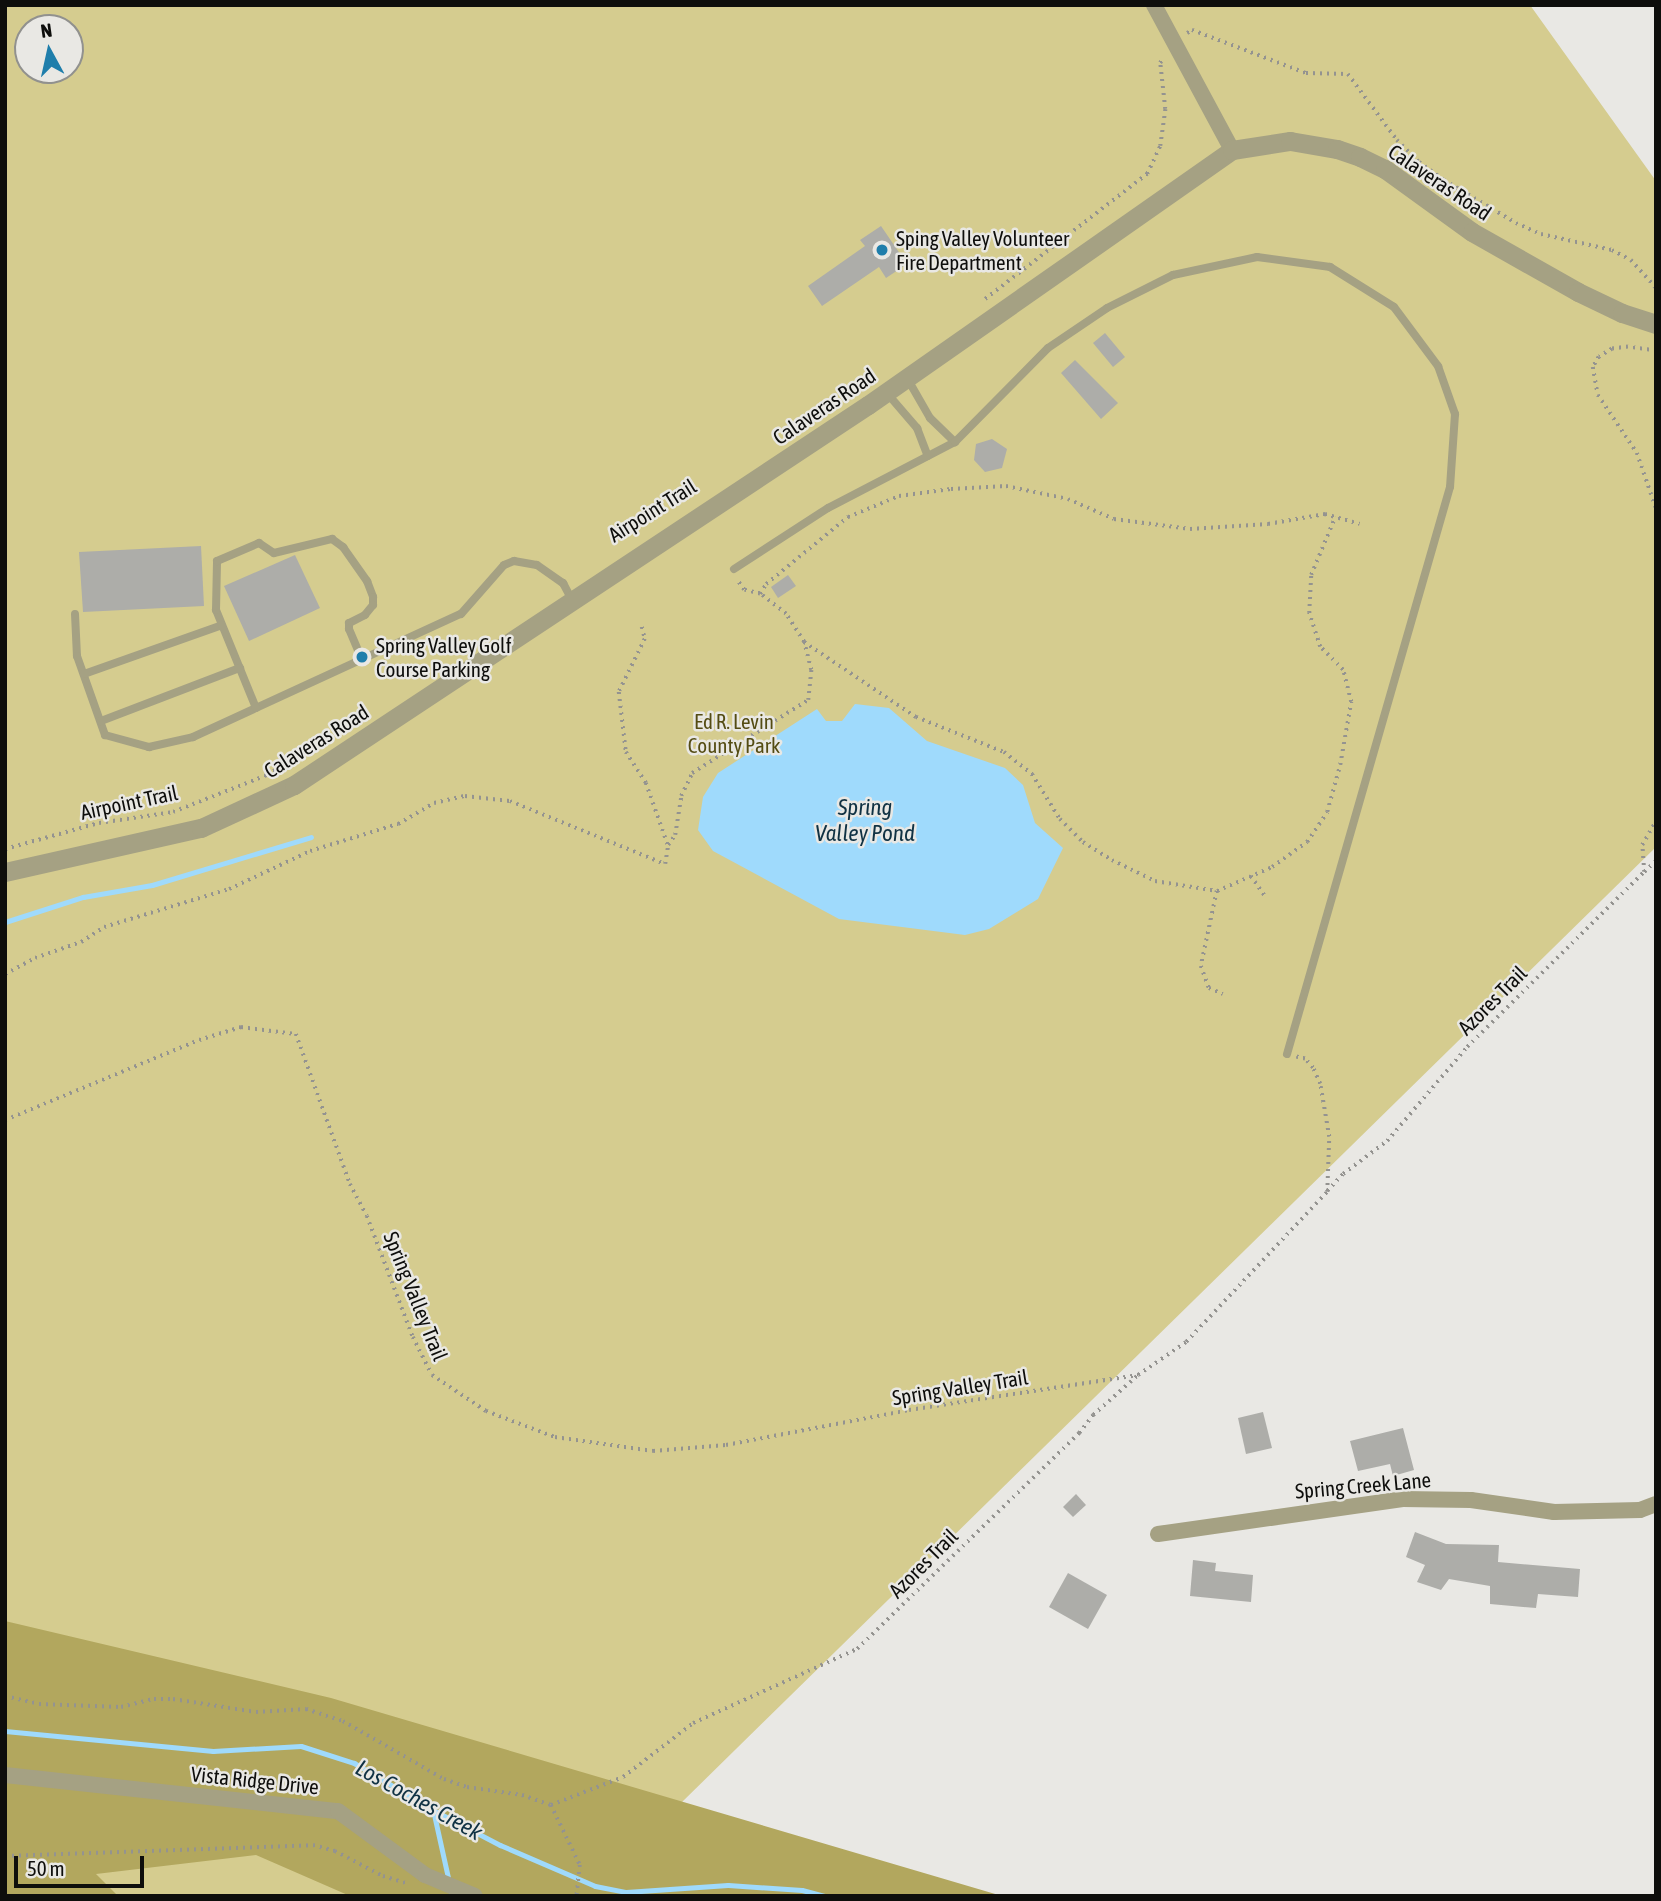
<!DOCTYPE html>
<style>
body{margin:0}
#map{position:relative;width:1661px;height:1901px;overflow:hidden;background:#e9e8e4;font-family:"Asap Condensed",sans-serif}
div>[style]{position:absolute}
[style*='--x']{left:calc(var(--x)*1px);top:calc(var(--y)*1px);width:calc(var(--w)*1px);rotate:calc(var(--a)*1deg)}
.green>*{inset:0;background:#d5cc8f}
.forest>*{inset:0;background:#b2a75e}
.water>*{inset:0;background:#9fdafc}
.stream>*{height:5px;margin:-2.5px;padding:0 2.5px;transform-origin:2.5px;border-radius:2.5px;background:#9fdafc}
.building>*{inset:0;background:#adada9}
.path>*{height:3.5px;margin-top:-1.75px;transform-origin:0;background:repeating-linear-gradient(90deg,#949390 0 2px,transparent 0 7px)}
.service>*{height:8px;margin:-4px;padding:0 4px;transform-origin:4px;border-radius:4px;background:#a5a183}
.minor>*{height:16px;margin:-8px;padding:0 8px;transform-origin:8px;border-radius:8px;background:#a5a183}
.tertiary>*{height:19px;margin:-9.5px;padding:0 9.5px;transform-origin:9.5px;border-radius:9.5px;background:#a5a183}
.dots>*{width:19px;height:19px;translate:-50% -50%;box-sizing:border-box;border:4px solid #e9e8e4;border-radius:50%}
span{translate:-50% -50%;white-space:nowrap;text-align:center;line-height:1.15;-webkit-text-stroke:5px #e9e8e4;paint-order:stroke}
.street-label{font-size:21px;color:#0e0e0c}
.poi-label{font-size:21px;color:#0e0e0c}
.left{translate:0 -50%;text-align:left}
.park-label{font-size:21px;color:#544c13}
.water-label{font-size:23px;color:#103244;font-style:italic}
.frame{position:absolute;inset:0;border:7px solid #0e0e0c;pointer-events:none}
.north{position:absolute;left:14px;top:14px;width:70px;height:70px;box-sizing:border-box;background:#e9e8e4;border:2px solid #91918e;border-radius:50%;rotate:352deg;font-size:19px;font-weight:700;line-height:28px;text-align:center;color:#0e0e0c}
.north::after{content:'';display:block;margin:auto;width:24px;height:32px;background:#1f7eab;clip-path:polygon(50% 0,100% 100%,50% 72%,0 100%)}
.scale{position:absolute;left:14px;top:1856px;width:130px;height:32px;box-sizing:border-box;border:4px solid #0e0e0c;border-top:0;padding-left:9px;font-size:21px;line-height:24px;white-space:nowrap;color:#0e0e0c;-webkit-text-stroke:5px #e9e8e4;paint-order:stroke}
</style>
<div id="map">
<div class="green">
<div style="clip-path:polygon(evenodd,5px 5px,1530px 5px,1656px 181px,1656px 847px,630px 1853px,673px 1896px,5px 1896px,5px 5px,28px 28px,70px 28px,70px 70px,28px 70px,28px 28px)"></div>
</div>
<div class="forest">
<div style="clip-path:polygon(5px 1621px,331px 1698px,1002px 1896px,350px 1896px,256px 1855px,96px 1874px,118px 1896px,5px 1896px)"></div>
</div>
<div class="water">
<div style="clip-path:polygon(855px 704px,889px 708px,927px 741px,1005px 768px,1023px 785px,1035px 823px,1063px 848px,1038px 899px,989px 929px,965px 935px,839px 919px,713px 851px,698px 830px,703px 797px,718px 773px,817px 709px,826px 721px,842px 721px)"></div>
</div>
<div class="stream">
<div style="--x:5;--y:922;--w:82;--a:-17.8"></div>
<div style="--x:83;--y:897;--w:70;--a:-9.9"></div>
<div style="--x:152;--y:885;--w:166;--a:-16.8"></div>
<div style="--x:5;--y:1731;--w:209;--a:5.5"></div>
<div style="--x:213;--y:1751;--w:88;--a:-3.3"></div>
<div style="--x:301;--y:1746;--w:56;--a:17.8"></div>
<div style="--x:354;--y:1763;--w:92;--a:30.7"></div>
<div style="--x:433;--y:1810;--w:76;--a:27.6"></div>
<div style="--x:500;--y:1845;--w:103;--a:23.3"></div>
<div style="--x:595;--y:1886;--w:32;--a:11"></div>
<div style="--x:626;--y:1892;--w:102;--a:-3.9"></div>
<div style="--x:728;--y:1885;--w:74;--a:3.9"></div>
<div style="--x:802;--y:1890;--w:23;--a:15"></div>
<div style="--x:433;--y:1810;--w:88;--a:77.5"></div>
</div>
<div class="building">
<div style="clip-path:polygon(881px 226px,907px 264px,886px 278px,879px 267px,822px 306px,808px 286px,865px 246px,860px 240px)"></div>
<div style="clip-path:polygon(1105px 333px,1125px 357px,1113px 367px,1093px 343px)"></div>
<div style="clip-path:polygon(1075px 360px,1118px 403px,1101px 419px,1061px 373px)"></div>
<div style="clip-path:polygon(992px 439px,1007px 449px,1002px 468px,985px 472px,974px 460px,976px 444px)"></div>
<div style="clip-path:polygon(201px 546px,204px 606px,83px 612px,79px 552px)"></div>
<div style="clip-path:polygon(295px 555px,320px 608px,249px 641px,224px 586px)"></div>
<div style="clip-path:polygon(788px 575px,796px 586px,778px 598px,771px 587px)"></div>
<div style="clip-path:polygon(1263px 1412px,1272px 1448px,1246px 1454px,1238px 1418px)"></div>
<div style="clip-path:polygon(1403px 1428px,1414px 1470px,1393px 1476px,1390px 1464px,1358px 1471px,1350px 1441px)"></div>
<div style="clip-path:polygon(1076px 1494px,1086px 1505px,1073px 1517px,1063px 1507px)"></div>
<div style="clip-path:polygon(1415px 1532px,1446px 1544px,1499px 1545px,1498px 1562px,1580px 1569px,1578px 1597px,1538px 1594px,1536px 1608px,1490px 1604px,1490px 1586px,1449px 1579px,1441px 1590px,1417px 1582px,1425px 1565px,1406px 1557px)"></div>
<div style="clip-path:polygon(1193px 1560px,1216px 1563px,1215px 1571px,1253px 1575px,1251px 1602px,1190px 1596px)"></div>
<div style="clip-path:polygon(1068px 1573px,1107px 1595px,1088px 1629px,1049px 1607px)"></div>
</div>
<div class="path">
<div style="--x:1187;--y:33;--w:6;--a:-31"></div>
<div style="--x:1192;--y:30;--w:122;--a:20.7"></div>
<div style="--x:1306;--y:73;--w:42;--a:1.4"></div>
<div style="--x:1348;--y:74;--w:82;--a:53.4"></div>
<div style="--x:1397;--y:140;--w:31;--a:45"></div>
<div style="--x:1419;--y:162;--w:31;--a:36"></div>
<div style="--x:1444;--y:180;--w:84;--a:30.8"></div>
<div style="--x:1516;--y:223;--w:27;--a:24"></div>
<div style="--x:1541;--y:234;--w:73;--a:12.7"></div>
<div style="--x:1612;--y:250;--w:21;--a:28"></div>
<div style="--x:1631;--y:260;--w:38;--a:48"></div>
<div style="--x:985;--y:299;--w:205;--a:-37.7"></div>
<div style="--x:1147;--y:174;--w:31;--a:-65"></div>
<div style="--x:1160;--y:146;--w:37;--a:-82"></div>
<div style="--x:1165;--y:109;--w:46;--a:-96.2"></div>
<div style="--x:1160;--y:63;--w:6;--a:-59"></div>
<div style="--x:1656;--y:351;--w:28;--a:-172"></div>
<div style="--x:1628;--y:347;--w:16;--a:173"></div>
<div style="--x:1612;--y:349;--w:15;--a:148"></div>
<div style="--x:1599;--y:357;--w:12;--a:121"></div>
<div style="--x:1593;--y:367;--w:28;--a:80"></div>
<div style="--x:1598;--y:395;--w:70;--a:56.1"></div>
<div style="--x:1637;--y:453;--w:58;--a:70.9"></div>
<div style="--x:760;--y:594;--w:12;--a:-59"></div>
<div style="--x:766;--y:584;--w:106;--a:-39.3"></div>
<div style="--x:848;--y:517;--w:55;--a:-22.4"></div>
<div style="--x:899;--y:496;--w:52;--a:-7.7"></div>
<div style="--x:951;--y:489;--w:55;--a:-3.1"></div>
<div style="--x:1006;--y:486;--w:63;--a:11.8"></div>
<div style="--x:1068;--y:499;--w:50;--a:23.5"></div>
<div style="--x:1114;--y:519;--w:77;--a:7.5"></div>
<div style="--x:1190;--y:529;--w:78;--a:-3.7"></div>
<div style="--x:1268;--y:524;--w:58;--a:-10"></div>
<div style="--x:1325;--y:514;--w:36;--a:16"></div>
<div style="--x:642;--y:627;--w:12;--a:76"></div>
<div style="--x:645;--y:639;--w:59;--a:116.1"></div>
<div style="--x:619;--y:692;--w:60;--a:83.3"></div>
<div style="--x:626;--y:752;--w:37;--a:57"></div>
<div style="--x:646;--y:783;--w:66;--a:70.5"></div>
<div style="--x:668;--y:845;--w:12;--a:-55"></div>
<div style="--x:675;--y:835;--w:39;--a:-81"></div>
<div style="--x:681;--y:796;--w:25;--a:-64"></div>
<div style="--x:692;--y:773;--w:137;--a:-32.2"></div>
<div style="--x:808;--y:700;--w:30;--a:-84"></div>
<div style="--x:811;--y:670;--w:29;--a:-104"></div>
<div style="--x:804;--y:642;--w:33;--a:-123"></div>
<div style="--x:786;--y:614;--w:33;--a:-142"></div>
<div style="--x:760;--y:594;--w:16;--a:-166"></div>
<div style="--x:744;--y:590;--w:12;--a:-125"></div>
<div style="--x:804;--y:642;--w:135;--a:33.8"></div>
<div style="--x:916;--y:717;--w:95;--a:21.7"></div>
<div style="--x:1004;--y:752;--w:36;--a:38"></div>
<div style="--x:1032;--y:774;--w:53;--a:58.1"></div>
<div style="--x:1060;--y:819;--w:33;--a:45"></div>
<div style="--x:1083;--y:842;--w:34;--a:32"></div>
<div style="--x:1112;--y:860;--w:48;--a:26"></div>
<div style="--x:1155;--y:881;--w:63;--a:9.2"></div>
<div style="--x:1217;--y:891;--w:60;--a:-23.6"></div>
<div style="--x:1272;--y:867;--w:43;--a:-35.5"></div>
<div style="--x:1307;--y:842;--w:36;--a:-56"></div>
<div style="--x:1327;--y:812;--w:49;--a:-74.5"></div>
<div style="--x:1340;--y:765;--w:64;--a:-80.1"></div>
<div style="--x:1351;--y:702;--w:33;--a:-104"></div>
<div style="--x:1343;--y:670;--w:33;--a:-135"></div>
<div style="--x:1320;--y:647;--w:36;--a:-108"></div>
<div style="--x:1309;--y:613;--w:38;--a:-87"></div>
<div style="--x:1311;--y:575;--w:63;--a:-67.5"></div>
<div style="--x:5;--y:849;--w:98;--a:-15.5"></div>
<div style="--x:99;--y:823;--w:75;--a:-8.5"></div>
<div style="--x:173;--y:812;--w:101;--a:-21.5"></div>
<div style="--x:267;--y:775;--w:71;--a:-30.5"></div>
<div style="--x:1644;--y:872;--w:16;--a:-43"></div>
<div style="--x:1251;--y:876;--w:24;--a:55"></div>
<div style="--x:1217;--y:891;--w:77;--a:102"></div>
<div style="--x:1201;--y:966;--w:23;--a:70"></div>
<div style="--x:1209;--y:988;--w:15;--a:23"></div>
<div style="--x:5;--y:974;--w:34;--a:-28"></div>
<div style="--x:35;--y:958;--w:49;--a:-19.2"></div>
<div style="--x:81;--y:942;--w:27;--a:-33"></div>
<div style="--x:104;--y:927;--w:131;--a:-16.9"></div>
<div style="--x:229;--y:889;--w:89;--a:-25.1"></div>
<div style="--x:310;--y:851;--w:92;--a:-17.1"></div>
<div style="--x:398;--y:824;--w:42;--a:-30.3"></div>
<div style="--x:434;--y:803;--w:32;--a:-13"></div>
<div style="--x:465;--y:796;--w:45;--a:6.3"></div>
<div style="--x:510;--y:801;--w:167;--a:22.1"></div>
<div style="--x:665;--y:864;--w:19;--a:-81"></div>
<div style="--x:5;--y:1120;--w:210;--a:-22.4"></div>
<div style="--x:199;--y:1040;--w:44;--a:-17.2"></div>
<div style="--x:241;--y:1027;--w:55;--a:7.3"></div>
<div style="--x:296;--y:1034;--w:159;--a:70.2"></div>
<div style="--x:350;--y:1184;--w:36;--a:62"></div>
<div style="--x:367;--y:1216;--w:129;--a:69.2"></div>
<div style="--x:413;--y:1337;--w:42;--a:63.4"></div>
<div style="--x:432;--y:1375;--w:65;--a:33.7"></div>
<div style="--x:486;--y:1411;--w:74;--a:20.6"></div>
<div style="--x:555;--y:1437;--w:99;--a:8.1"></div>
<div style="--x:653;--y:1451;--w:73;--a:-4.7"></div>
<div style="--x:726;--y:1445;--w:186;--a:-10.8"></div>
<div style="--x:909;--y:1410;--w:232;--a:-8.7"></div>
<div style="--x:1327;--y:1191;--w:23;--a:-47"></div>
<div style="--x:1343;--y:1174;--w:55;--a:-36.9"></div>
<div style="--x:1387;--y:1141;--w:123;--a:-49.6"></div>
<div style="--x:1467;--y:1047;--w:249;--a:-44.7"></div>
<div style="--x:1644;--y:872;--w:27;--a:-94"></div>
<div style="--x:1642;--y:845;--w:28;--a:-60"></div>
<div style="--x:5;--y:1696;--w:35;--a:13"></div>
<div style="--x:39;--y:1704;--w:82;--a:2.1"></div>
<div style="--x:121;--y:1707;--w:34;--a:-14"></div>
<div style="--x:154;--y:1699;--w:19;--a:0"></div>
<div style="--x:173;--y:1699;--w:84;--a:8.9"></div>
<div style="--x:256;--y:1712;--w:50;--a:-3.4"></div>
<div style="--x:306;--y:1709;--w:39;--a:18"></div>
<div style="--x:343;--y:1721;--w:116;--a:29.9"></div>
<div style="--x:444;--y:1779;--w:24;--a:19"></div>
<div style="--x:467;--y:1787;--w:56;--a:8.3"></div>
<div style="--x:522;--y:1795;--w:31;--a:19"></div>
<div style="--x:551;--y:1805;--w:77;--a:-21.3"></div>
<div style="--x:623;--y:1777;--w:88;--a:-37.6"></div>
<div style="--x:693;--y:1723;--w:180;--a:-24.3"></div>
<div style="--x:857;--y:1649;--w:310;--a:-44.2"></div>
<div style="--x:1079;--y:1433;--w:23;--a:-52"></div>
<div style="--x:1093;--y:1415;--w:60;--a:-41.6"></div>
<div style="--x:1138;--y:1375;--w:58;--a:-34.5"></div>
<div style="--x:1186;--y:1342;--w:206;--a:-46.8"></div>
<div style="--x:1327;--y:1192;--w:55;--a:-87.9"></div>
<div style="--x:1329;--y:1137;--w:54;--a:-99.6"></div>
<div style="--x:1320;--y:1084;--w:17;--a:-114"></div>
<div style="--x:1313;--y:1068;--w:12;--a:-132"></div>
<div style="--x:1305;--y:1059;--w:9;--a:-167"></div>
<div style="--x:551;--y:1805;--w:67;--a:64.2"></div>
<div style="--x:580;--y:1865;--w:31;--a:96"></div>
<div style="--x:5;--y:1856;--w:308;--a:-2"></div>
<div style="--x:313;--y:1845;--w:23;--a:15"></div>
<div style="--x:335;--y:1851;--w:54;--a:27.5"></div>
<div style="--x:383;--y:1876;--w:27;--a:17"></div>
</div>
<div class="service">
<div style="--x:907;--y:378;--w:46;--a:60.1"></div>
<div style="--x:930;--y:418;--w:35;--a:44"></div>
<div style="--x:886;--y:392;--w:48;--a:49.3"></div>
<div style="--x:917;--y:428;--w:30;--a:69"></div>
<div style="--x:734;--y:569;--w:112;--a:-33"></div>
<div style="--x:828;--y:508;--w:143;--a:-27.5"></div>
<div style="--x:955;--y:442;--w:132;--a:-45.3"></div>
<div style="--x:1048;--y:348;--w:71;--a:-34.1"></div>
<div style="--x:1107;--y:308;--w:74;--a:-26.6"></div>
<div style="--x:1173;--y:275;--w:86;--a:-12.1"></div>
<div style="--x:1257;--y:257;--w:74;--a:7.8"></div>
<div style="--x:1330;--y:267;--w:75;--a:32"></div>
<div style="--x:1394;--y:307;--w:74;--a:53.3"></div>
<div style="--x:1438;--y:366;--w:51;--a:70.5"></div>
<div style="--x:1455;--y:414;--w:73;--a:93.9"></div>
<div style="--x:1450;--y:487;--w:590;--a:106.04"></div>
<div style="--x:75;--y:614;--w:42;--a:87.3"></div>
<div style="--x:77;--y:656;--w:84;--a:70.5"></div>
<div style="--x:105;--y:735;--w:46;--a:15.3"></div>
<div style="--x:149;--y:747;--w:45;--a:-12.8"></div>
<div style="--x:193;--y:737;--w:295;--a:-24.7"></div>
<div style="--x:461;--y:614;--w:65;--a:-48.7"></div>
<div style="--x:504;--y:565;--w:11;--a:-22"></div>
<div style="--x:514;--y:561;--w:23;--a:10"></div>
<div style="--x:537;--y:565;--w:32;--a:35"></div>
<div style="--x:563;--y:583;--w:19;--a:62"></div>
<div style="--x:84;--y:674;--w:146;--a:-19.5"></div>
<div style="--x:256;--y:708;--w:106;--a:-112.2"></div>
<div style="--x:216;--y:610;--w:49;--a:-88.8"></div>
<div style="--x:217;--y:561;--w:46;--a:-23.2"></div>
<div style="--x:259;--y:543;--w:18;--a:34"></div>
<div style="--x:274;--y:553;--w:60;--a:-13.6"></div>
<div style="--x:332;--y:539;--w:14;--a:36"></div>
<div style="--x:343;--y:547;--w:42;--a:54.8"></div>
<div style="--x:367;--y:581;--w:17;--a:69"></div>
<div style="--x:373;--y:597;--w:8;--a:90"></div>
<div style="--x:373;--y:605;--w:13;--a:129"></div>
<div style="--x:365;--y:615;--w:18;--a:153"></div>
<div style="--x:349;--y:623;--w:6;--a:90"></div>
<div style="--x:349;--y:629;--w:33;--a:67"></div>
<div style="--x:101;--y:721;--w:149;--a:-20.9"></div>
</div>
<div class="minor">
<div style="--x:1154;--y:5;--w:165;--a:61.7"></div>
<div style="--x:1158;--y:1534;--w:247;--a:-8.1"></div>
<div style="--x:1403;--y:1499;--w:68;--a:0.8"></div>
<div style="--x:1471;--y:1500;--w:84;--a:8.2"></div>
<div style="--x:1554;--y:1512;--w:86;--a:-1.3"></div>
<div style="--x:1640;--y:1510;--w:17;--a:-21"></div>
<div style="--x:5;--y:1775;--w:335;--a:6.2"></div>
<div style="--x:338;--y:1811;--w:108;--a:36.3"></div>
<div style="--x:425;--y:1875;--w:54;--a:22.8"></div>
</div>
<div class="tertiary">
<div style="--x:5;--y:872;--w:201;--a:-12.7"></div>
<div style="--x:201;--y:828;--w:102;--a:-24.8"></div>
<div style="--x:294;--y:785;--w:688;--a:-33.51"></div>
<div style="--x:868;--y:405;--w:444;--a:-35"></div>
<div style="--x:1232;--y:150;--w:59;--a:-8.8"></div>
<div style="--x:1290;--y:141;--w:48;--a:9.7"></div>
<div style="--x:1337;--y:149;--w:24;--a:19"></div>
<div style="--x:1360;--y:157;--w:28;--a:26"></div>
<div style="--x:1385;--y:169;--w:107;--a:35.9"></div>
<div style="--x:1472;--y:232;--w:122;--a:29.5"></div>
<div style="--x:1578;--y:292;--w:49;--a:25.5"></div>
<div style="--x:1622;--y:313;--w:36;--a:18"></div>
</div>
<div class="dots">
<div style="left:882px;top:250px;background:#1f7eab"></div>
<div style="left:362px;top:657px;background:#1f7eab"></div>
</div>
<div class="street-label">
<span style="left:1440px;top:182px;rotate:34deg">Calaveras Road</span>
<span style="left:824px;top:406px;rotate:-34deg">Calaveras Road</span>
<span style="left:652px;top:510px;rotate:-32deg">Airpoint Trail</span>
<span style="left:316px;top:741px;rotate:-32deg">Calaveras Road</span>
<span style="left:129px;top:802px;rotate:-12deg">Airpoint Trail</span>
<span style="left:1492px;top:1000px;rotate:-45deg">Azores Trail</span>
<span style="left:416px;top:1296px;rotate:68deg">Spring Valley Trail</span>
<span style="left:960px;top:1387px;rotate:-9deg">Spring Valley Trail</span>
<span style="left:1363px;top:1485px;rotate:-5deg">Spring Creek Lane</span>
<span style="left:923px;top:1563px;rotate:-45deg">Azores Trail</span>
<span style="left:255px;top:1780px;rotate:6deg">Vista Ridge Drive</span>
</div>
<div class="poi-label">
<span class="left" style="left:896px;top:250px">Sping Valley Volunteer<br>Fire Department</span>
<span class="left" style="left:376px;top:657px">Spring Valley Golf<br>Course Parking</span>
</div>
<div class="park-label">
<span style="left:734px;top:733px">Ed R. Levin<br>County Park</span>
</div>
<div class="water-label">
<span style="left:865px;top:820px">Spring<br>Valley Pond</span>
<span style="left:419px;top:1800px;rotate:29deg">Los Coches Creek</span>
</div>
<div class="frame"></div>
<div class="north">N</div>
<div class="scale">50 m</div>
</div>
